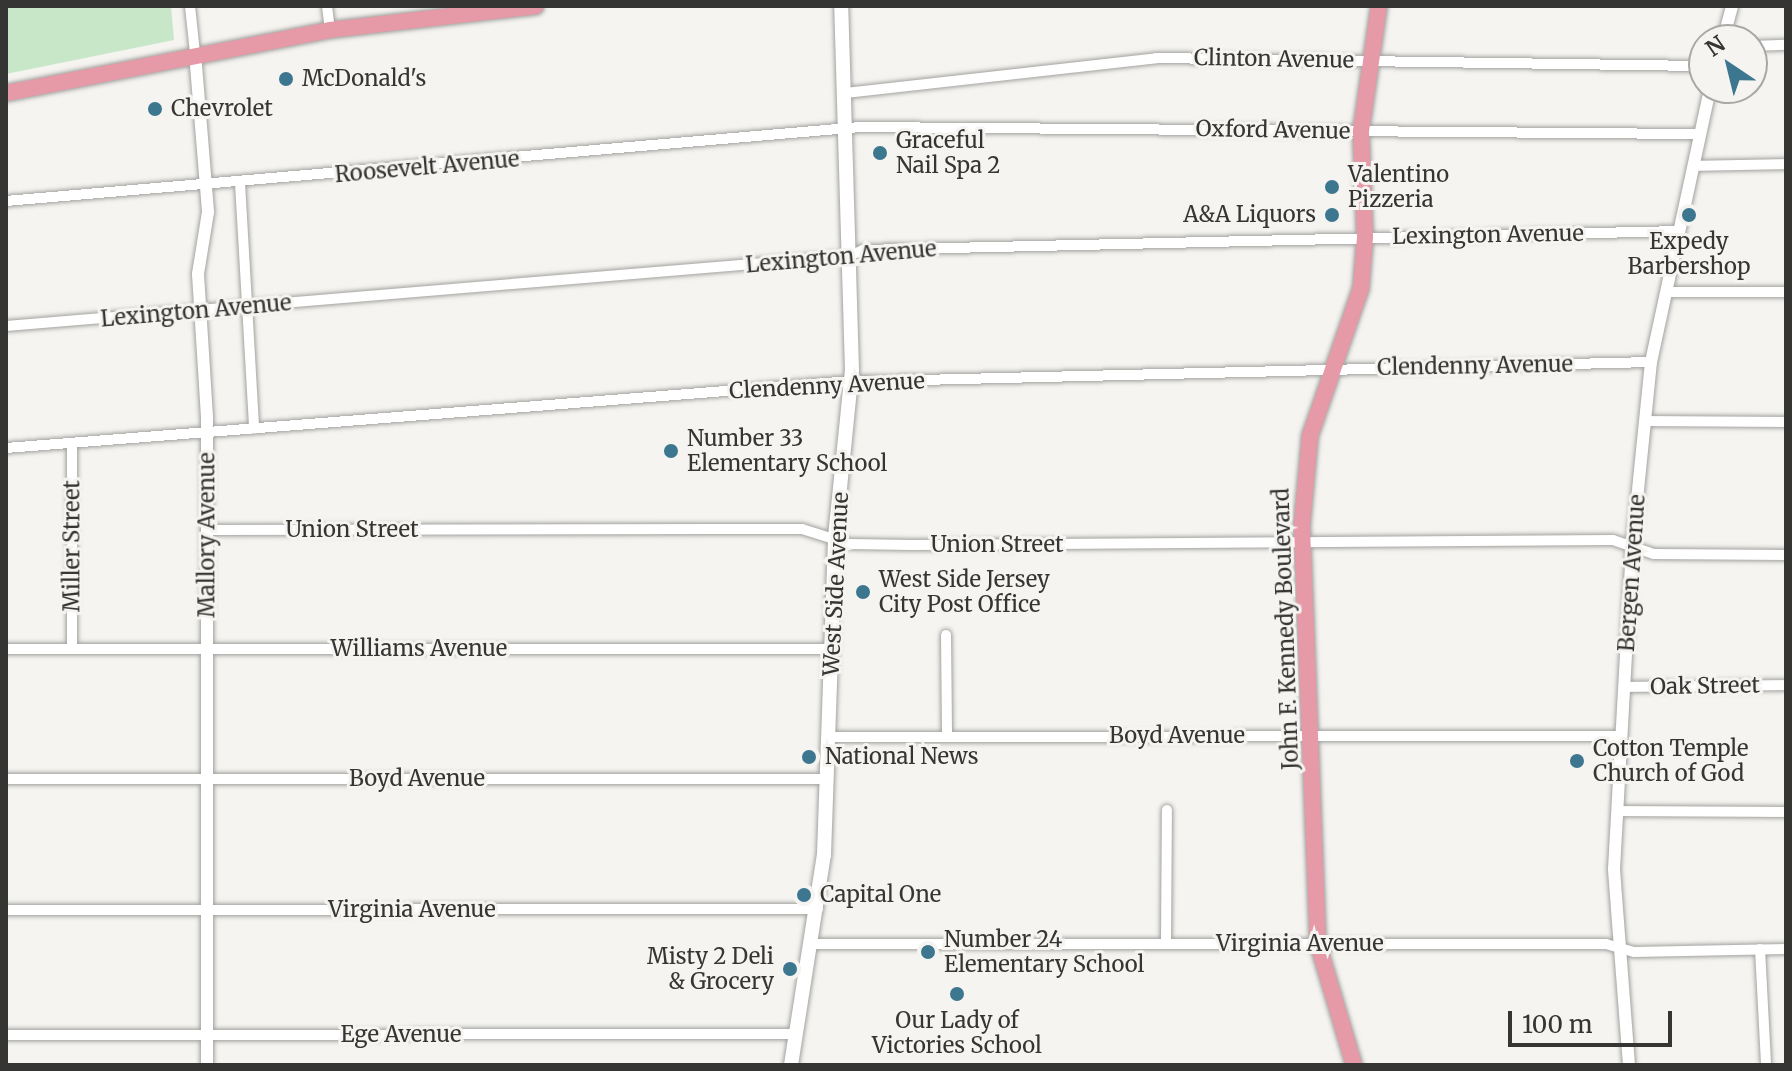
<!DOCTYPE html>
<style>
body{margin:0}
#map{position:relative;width:1792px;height:1071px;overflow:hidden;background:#f5f4f1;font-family:Merriweather,serif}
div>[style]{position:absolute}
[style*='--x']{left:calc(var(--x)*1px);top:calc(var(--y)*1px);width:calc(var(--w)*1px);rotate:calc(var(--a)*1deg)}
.green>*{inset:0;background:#c8e7c9}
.roads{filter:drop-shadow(0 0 2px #a3a29f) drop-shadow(0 0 2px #a3a29f)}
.minor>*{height:10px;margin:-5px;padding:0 5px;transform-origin:5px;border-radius:5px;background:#fff}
.tertiary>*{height:12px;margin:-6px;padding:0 6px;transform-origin:6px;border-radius:6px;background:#fff}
.secondary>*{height:14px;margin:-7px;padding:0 7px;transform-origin:7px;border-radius:7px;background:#fff}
.primary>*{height:16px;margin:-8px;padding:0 8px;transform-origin:8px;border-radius:8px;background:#e699a6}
.dots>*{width:22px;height:22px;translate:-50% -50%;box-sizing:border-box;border:4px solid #f5f4f1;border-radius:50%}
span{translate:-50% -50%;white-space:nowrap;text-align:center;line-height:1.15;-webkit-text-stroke:6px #f5f4f1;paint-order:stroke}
.street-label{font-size:22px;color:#353534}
.poi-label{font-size:22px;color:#353534}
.left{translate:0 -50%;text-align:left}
.right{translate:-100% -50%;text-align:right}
.frame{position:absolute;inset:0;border:8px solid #353534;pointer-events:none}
.north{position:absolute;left:1688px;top:24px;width:80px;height:80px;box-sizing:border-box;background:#f5f4f1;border:2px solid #a8a8a5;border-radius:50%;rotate:325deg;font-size:22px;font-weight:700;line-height:32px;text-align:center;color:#353534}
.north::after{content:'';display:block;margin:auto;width:28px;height:36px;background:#3c768f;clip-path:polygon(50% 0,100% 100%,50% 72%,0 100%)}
.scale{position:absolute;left:1508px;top:1011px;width:164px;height:36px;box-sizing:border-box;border:4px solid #353534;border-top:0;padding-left:10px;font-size:24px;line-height:28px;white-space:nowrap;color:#353534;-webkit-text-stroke:6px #f5f4f1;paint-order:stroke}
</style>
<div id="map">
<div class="green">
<div style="clip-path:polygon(6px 6px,171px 6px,174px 40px,6px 74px)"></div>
</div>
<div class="roads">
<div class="minor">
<div style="--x:190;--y:6;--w:47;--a:83.9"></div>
<div style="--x:327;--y:6;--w:24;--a:83"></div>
<div style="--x:1752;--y:46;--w:34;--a:-2"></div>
<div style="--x:846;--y:93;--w:312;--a:-6.4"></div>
<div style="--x:1156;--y:58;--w:548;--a:0.84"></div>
<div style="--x:1693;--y:166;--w:93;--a:-1.2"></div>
<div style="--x:240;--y:183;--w:246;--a:86.7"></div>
<div style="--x:6;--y:201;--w:857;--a:-4.95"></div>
<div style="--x:860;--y:127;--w:839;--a:0.48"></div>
<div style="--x:1666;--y:292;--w:120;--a:0"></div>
<div style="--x:6;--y:326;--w:846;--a:-4.75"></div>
<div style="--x:849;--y:256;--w:15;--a:-23"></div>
<div style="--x:863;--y:250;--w:816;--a:-1.33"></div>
<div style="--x:1645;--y:421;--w:141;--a:0.4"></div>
<div style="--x:72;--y:443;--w:206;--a:90"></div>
<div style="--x:6;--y:448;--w:836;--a:-4.53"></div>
<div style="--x:839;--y:382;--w:812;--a:-1.41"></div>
<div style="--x:207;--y:530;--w:595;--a:-0.1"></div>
<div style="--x:802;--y:529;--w:50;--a:17.4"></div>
<div style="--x:850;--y:544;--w:62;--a:0.9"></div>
<div style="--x:912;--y:545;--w:701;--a:-0.41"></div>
<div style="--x:1613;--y:540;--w:43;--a:18.9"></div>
<div style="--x:1654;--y:554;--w:132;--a:0.4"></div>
<div style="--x:946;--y:635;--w:101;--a:89.4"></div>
<div style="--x:6;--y:649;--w:826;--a:0"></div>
<div style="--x:1624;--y:687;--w:162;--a:-0.7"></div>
<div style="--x:829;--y:737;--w:793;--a:-0.07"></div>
<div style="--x:6;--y:779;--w:821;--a:0"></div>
<div style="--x:1617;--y:811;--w:169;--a:0.3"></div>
<div style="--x:6;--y:910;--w:812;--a:-0.07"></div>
<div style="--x:1166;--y:942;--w:132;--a:-89.6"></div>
<div style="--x:812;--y:944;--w:794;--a:0"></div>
<div style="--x:1606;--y:944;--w:29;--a:16"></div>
<div style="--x:1634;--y:952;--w:152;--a:-1.1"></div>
<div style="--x:1760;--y:949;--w:114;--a:87"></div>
<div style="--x:6;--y:1035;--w:791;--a:-0.07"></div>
</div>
<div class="tertiary">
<div style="--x:1723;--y:40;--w:35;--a:-75"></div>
<div style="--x:195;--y:53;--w:160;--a:85.3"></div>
<div style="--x:208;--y:212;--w:63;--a:99.2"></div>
<div style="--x:198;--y:274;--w:144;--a:86.4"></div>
<div style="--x:207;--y:418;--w:647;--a:90"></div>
<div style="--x:1629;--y:1065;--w:197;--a:-94.4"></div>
<div style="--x:1614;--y:869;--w:321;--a:-86.8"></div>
<div style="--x:1632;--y:549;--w:188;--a:-84.2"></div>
<div style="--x:1651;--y:362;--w:280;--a:-77.8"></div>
</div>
<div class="secondary">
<div style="--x:791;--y:1065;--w:213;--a:-81.1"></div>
<div style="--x:824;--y:855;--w:318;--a:-88"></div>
<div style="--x:835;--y:537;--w:168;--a:-84.2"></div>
<div style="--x:852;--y:370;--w:364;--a:-91.7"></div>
</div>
<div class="primary">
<div style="--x:6;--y:93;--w:330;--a:-11"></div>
<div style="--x:330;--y:30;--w:207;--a:-6.6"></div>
<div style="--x:1354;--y:1065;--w:126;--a:-106.6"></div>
<div style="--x:1318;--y:944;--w:420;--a:-92.2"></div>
<div style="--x:1302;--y:524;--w:88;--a:-84.8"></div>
<div style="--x:1310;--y:436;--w:157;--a:-71"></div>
<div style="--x:1361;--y:288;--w:51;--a:-85.5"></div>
<div style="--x:1365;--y:237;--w:106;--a:-92.2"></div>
<div style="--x:1361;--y:131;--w:126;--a:-81.8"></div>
</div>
</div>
<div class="dots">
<div style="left:286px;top:79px;background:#3c768f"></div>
<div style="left:155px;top:109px;background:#3c768f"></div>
<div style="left:880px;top:153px;background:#3c768f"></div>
<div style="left:1332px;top:187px;background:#3c768f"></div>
<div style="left:1332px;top:215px;background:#3c768f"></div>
<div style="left:1689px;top:215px;background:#3c768f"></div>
<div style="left:671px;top:451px;background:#3c768f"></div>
<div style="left:863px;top:592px;background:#3c768f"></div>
<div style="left:809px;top:757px;background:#3c768f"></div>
<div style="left:1577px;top:761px;background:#3c768f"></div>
<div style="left:804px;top:895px;background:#3c768f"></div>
<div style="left:928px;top:952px;background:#3c768f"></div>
<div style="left:790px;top:969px;background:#3c768f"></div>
<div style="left:957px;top:994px;background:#3c768f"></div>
</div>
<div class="street-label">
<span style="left:1274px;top:59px;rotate:1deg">Clinton Avenue</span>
<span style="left:1273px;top:130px;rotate:1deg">Oxford Avenue</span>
<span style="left:427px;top:167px;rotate:-5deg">Roosevelt Avenue</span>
<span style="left:1488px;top:235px;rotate:-1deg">Lexington Avenue</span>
<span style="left:841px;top:257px;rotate:-5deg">Lexington Avenue</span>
<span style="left:196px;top:311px;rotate:-5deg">Lexington Avenue</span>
<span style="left:1475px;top:366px;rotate:-1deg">Clendenny Avenue</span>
<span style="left:827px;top:386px;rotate:-3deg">Clendenny Avenue</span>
<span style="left:352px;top:530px">Union Street</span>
<span style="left:207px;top:535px;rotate:-90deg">Mallory Avenue</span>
<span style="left:997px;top:545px">Union Street</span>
<span style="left:72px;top:546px;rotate:-90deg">Miller Street</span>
<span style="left:1632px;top:573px;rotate:-86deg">Bergen Avenue</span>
<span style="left:836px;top:584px;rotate:-87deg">West Side Avenue</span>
<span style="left:1286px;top:629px;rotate:-92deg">John F. Kennedy Boulevard</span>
<span style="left:419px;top:649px">Williams Avenue</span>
<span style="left:1705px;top:686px;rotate:-1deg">Oak Street</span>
<span style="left:1177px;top:736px">Boyd Avenue</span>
<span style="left:417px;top:779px">Boyd Avenue</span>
<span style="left:412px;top:910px">Virginia Avenue</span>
<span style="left:1300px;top:944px">Virginia Avenue</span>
<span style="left:401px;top:1035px">Ege Avenue</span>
</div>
<div class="poi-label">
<span class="left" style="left:302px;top:79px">McDonald's</span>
<span class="left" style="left:171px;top:109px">Chevrolet</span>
<span class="left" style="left:896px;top:153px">Graceful<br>Nail Spa 2</span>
<span class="left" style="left:1348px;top:187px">Valentino<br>Pizzeria</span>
<span class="right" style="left:1316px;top:215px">A&amp;A Liquors</span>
<span style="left:1689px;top:254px">Expedy<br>Barbershop</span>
<span class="left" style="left:687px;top:451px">Number 33<br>Elementary School</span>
<span class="left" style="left:879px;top:592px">West Side Jersey<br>City Post Office</span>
<span class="left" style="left:1593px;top:761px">Cotton Temple<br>Church of God</span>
<span class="left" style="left:825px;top:757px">National News</span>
<span class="left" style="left:820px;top:895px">Capital One</span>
<span class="left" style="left:944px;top:952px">Number 24<br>Elementary School</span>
<span class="right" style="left:774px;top:969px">Misty 2 Deli<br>&amp; Grocery</span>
<span style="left:957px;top:1033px">Our Lady of<br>Victories School</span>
</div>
<div class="frame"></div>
<div class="north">N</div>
<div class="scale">100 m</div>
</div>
